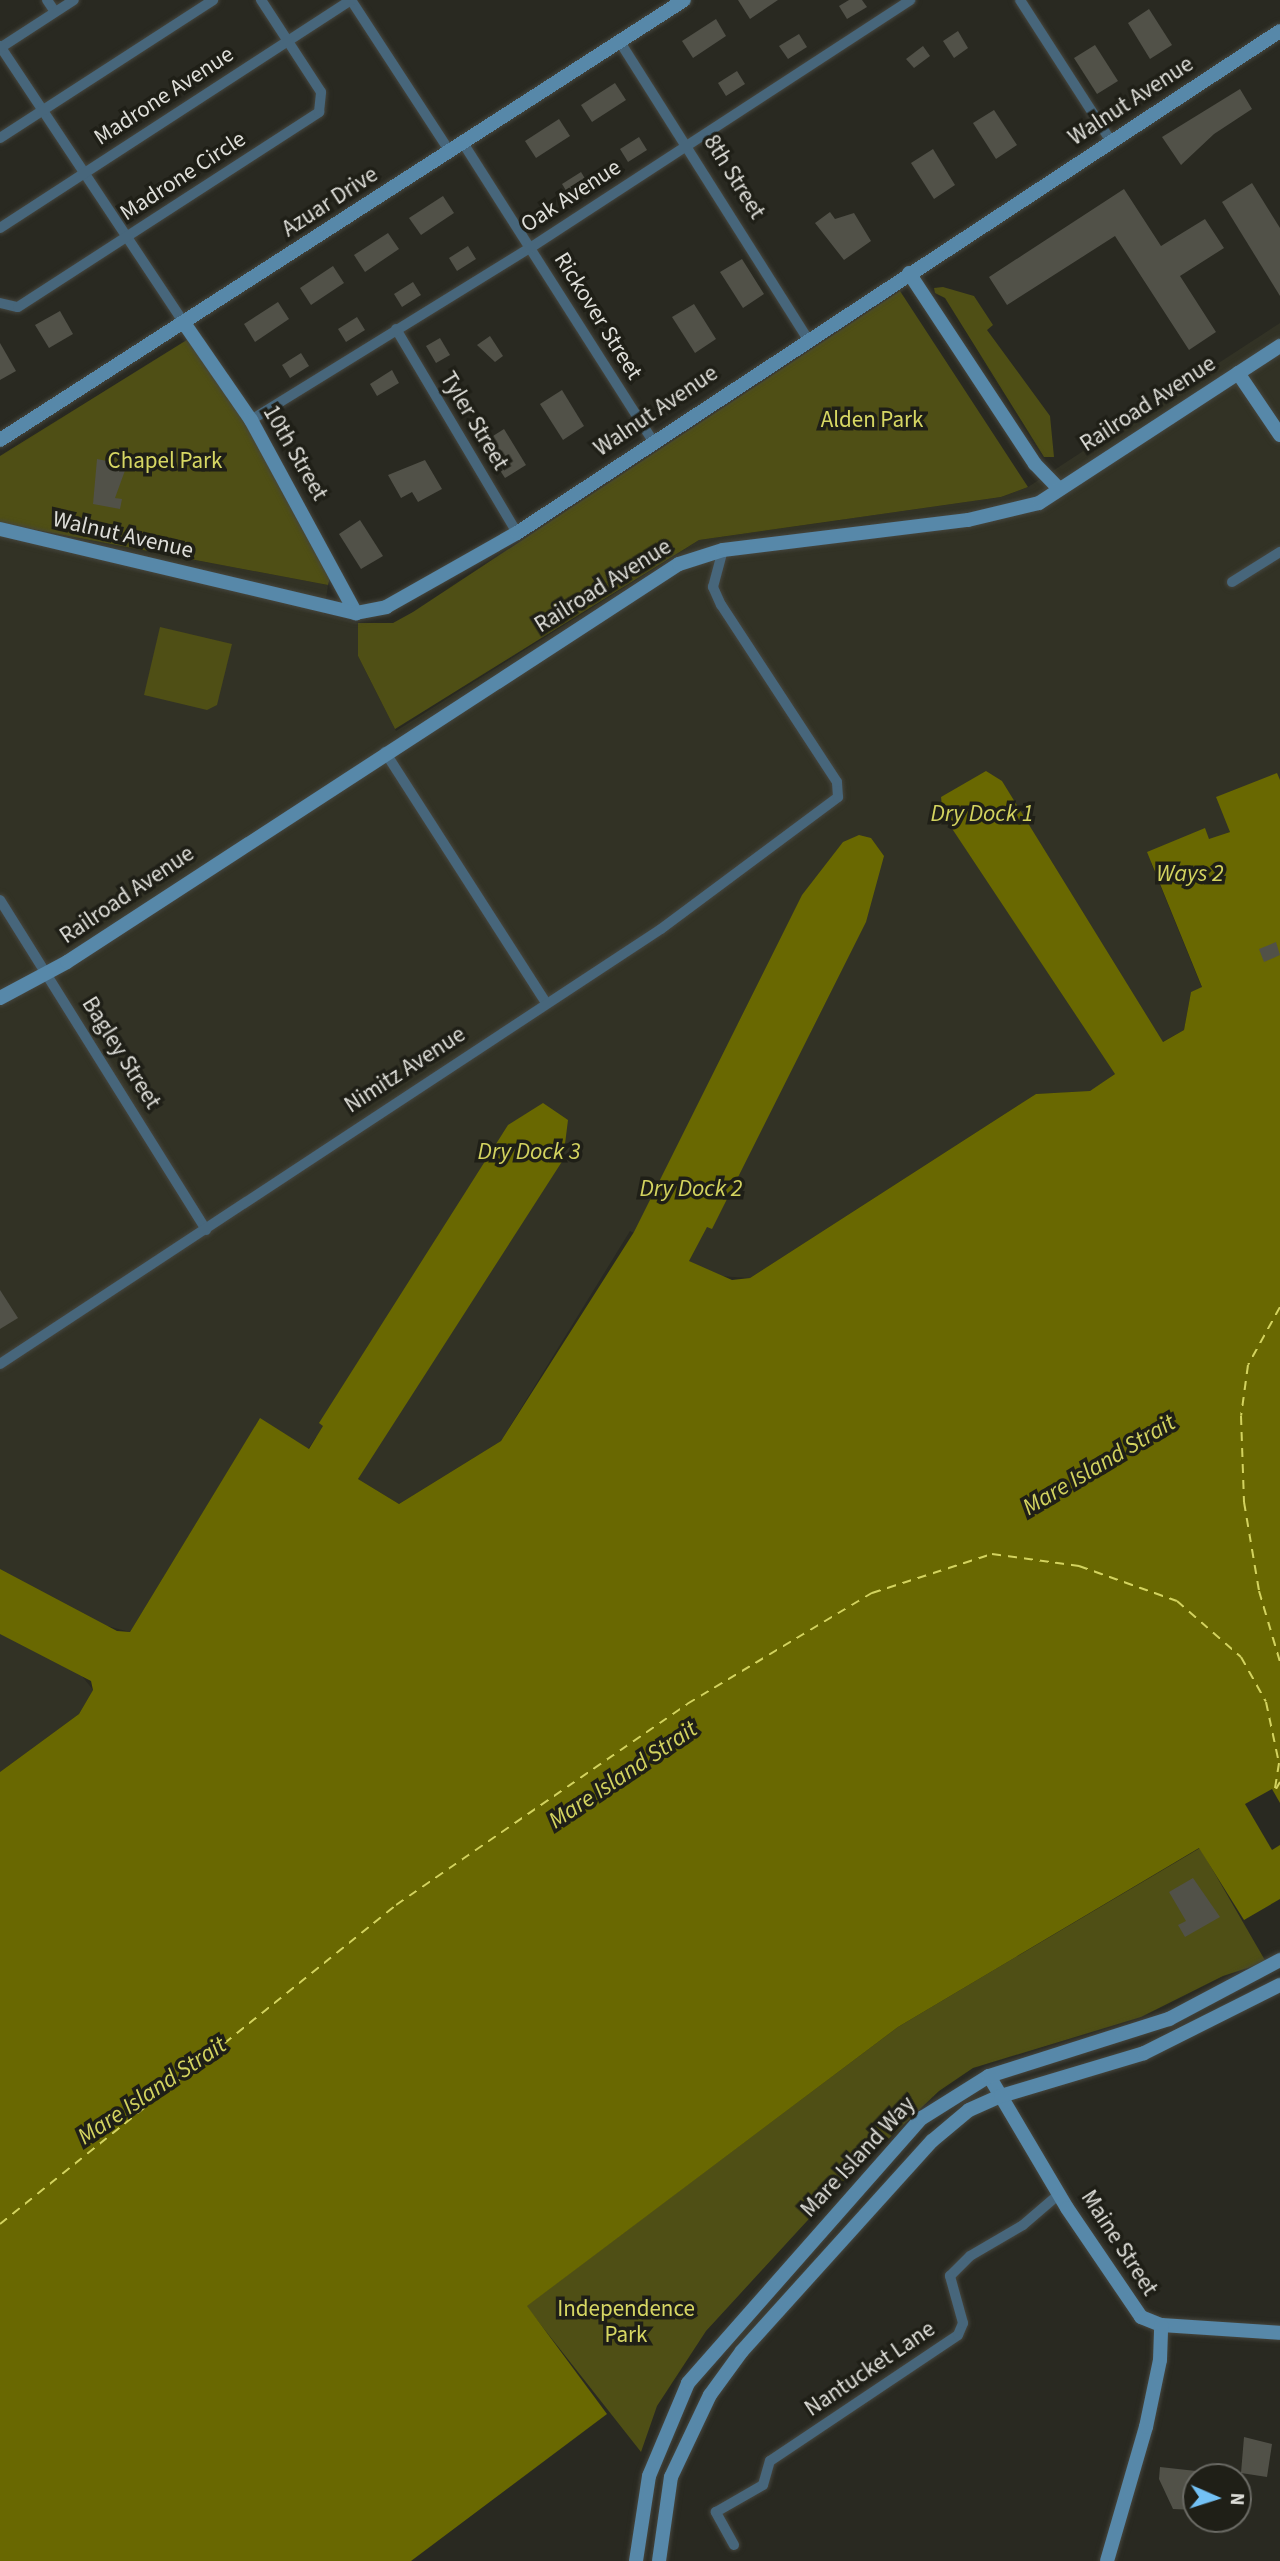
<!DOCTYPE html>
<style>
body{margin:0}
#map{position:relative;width:1280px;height:2561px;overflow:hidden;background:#292921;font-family:"Source Sans 3",sans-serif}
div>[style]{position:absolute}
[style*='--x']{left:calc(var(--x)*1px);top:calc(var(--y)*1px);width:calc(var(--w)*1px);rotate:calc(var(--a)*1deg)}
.built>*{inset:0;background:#323225}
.green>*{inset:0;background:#4f4f15}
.water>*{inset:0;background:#696801}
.pier>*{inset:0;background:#292921}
.ferry>*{height:2px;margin-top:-1px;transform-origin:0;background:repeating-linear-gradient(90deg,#d3d35f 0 9px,transparent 0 16px)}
.building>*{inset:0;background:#515148}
.roads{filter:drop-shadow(0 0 2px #46463e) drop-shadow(0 0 2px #46463e)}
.street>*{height:10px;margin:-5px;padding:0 5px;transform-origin:5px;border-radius:5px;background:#47667b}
.secondary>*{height:14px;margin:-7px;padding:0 7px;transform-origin:7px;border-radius:7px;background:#5788a9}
span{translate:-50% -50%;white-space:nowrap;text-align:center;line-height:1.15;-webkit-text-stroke:7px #1f1f17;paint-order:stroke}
.street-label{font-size:23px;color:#deded9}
.park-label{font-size:23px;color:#d7d763}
.water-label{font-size:24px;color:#d3d35f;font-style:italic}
.north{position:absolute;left:1182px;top:2463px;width:70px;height:70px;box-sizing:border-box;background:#1f1f17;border:2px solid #6b6b65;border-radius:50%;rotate:93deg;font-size:19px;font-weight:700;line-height:28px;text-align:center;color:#deded9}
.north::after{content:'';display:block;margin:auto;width:24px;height:32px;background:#73c1f5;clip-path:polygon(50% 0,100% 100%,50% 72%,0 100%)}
</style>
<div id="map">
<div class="built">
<div style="clip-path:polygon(1280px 323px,1280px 812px,1151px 863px,1202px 988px,1191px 992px,1184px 1030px,1114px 1069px,1116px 1073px,1090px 1092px,1036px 1094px,750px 1278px,718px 1276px,630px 1231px,501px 1441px,399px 1504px,358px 1479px,365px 1467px,316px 1437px,308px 1449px,260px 1419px,130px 1632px,107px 1626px,82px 1676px,93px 1690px,79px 1714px,0 1772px,0 523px,328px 585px,324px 614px,358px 623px,358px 656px,396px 731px,699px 540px,1001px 497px,1028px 487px)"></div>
</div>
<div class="green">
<div style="clip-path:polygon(943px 287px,974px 296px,993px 325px,987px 330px,1050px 416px,1054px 457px,1044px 457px,945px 298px,935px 293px,934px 288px)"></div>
<div style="clip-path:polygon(900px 291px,1028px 487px,1001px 497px,699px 540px,395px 729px,358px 656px,358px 623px,393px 623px,413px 612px)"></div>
<div style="clip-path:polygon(190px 338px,230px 394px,331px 574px,328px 585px,0 523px,0 456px)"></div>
<div style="clip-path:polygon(160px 627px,232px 644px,217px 705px,207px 710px,144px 695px)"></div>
<div style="clip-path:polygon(1200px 1848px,1266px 1962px,1223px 1976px,1141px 2017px,973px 2068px,939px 2091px,841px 2184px,706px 2331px,657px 2406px,641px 2452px,526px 2306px,898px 2027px)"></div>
</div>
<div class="water">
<div style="clip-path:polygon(986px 771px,1002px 781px,1163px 1042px,1184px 1030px,1191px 992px,1202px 987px,1147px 852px,1205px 828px,1209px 839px,1230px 832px,1216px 797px,1277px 773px,1280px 780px,1280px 1899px,1244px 1920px,1199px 1848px,898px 2027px,527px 2306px,607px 2414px,411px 2561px,0 2561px,0 1772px,79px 1714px,93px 1690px,91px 1681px,0 1634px,0 1569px,117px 1631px,130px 1632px,260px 1418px,309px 1449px,323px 1426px,319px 1423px,508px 1125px,543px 1103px,568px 1120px,563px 1160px,358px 1479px,399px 1504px,501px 1441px,634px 1232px,802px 895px,843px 842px,859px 835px,871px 838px,884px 856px,866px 922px,712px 1229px,707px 1227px,689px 1261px,732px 1280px,750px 1278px,1036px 1094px,1090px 1091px,1115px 1074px,943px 815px,941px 797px)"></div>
</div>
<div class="pier">
<div style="clip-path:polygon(1272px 1789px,1280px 1803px,1280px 1845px,1272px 1850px,1245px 1804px)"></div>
</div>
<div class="ferry">
<div style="--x:1280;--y:1307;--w:66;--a:118.9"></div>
<div style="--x:1248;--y:1365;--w:51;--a:97.8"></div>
<div style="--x:1241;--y:1416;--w:86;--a:88"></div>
<div style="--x:1244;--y:1502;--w:90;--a:80.4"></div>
<div style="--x:1259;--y:1591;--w:74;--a:73.5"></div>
<div style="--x:1276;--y:1789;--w:8;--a:-60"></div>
<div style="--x:0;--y:2224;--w:509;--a:-38.85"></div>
<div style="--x:396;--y:1905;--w:354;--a:-34.6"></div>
<div style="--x:687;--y:1704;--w:216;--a:-31"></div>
<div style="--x:872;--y:1593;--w:126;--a:-18"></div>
<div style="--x:992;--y:1554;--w:88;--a:7.9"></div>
<div style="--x:1079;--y:1566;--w:104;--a:19.7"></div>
<div style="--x:1177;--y:1601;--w:85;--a:41.2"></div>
<div style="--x:1241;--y:1657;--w:51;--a:60.9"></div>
<div style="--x:1266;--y:1702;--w:62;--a:78"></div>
<div style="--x:1279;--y:1763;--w:30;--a:99"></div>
</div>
<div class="building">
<div style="clip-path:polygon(738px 0,778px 0,750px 19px)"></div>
<div style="clip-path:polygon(849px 0,862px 0,867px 7px,847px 19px,839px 6px)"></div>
<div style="clip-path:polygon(1149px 9px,1172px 45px,1150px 59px,1128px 23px)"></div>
<div style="clip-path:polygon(716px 19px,726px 36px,693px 58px,682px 41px)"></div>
<div style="clip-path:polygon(958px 31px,968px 48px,954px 58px,943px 41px)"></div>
<div style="clip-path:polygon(799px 34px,807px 47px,788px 59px,779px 46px)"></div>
<div style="clip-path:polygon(1095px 45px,1118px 81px,1097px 94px,1074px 58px)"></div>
<div style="clip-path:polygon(923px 46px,930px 56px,914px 68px,906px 59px)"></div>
<div style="clip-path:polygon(737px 71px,745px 84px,726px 96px,718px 83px)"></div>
<div style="clip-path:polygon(615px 83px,626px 100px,592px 122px,581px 105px)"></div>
<div style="clip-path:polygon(1240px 89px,1252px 109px,1214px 134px,1181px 165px,1162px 137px)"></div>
<div style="clip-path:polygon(994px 110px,1017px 145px,996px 159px,973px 123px)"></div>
<div style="clip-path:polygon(559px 119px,570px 136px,536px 158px,525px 141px)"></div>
<div style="clip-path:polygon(639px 137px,647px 150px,628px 162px,620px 149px)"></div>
<div style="clip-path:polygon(933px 149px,955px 185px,934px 199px,911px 163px)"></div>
<div style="clip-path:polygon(581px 172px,589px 185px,570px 197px,562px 184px)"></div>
<div style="clip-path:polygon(1252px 183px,1280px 228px,1280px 296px,1222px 202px)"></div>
<div style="clip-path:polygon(1124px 189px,1161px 246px,1205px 219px,1224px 248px,1180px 276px,1216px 332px,1189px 350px,1115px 236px,1007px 305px,989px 277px)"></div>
<div style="clip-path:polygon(443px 196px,454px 213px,421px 235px,409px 218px)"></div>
<div style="clip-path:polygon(830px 212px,835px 219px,854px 213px,871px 241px,844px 260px,815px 223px)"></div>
<div style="clip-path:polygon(388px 233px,399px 249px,365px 272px,354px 255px)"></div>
<div style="clip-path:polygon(468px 246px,476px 259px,457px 271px,449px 258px)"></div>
<div style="clip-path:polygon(742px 259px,764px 294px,743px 308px,720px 272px)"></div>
<div style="clip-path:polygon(333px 266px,344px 283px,311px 305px,300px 288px)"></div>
<div style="clip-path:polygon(413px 282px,421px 295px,402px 307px,394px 294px)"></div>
<div style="clip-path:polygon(278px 302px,289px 319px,255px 342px,244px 324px)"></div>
<div style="clip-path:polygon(694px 304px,716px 339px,695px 353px,672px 317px)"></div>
<div style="clip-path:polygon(60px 311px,73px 334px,49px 348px,35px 325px)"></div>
<div style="clip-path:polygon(357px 317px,365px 330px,346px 342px,338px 329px)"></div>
<div style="clip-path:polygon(490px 336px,503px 356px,495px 362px,477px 345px)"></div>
<div style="clip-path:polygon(440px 338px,450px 355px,436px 363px,426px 346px)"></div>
<div style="clip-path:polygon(0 343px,16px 371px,0 380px)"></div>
<div style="clip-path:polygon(301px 353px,309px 366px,290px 378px,282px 365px)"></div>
<div style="clip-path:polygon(392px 370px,399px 383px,377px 396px,370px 384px)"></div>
<div style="clip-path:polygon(562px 390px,584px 426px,563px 440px,540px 404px)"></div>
<div style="clip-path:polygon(504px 429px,526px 465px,505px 478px,482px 443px)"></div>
<div style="clip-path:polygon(97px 459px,127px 465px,115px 498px,122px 499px,120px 509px,93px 504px)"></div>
<div style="clip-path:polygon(425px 460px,442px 489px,418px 502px,412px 492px,401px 498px,388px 475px)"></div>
<div style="clip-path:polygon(360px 520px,383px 556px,361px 569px,339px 534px)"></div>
<div style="clip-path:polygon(1276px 942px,1280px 955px,1264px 962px,1259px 949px)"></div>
<div style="clip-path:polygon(0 1290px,18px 1318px,0 1329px)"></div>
<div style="clip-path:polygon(1193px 1878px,1220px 1917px,1185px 1937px,1178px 1925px,1186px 1921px,1169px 1892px)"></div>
<div style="clip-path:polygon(1244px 2437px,1272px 2444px,1267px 2477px,1241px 2473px)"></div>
<div style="clip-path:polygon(1160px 2467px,1196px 2471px,1196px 2510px,1173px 2509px,1159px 2479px)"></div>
</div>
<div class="roads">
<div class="street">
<div style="--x:47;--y:0;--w:14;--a:56"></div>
<div style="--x:351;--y:0;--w:181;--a:56.9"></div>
<div style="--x:1020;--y:0;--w:168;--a:57.2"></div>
<div style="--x:620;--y:42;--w:352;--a:57.7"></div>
<div style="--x:0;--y:46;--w:333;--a:56.4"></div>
<div style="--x:0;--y:48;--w:88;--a:-33"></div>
<div style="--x:0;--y:138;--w:254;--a:-32.9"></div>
<div style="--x:463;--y:143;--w:352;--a:57.5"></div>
<div style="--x:0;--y:228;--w:419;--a:-33"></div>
<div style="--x:0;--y:303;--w:18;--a:13"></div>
<div style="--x:18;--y:307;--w:359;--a:-32.9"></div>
<div style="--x:319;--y:112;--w:20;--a:-84"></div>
<div style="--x:321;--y:92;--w:110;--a:-123.1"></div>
<div style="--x:396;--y:329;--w:237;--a:59.3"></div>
<div style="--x:251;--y:420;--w:328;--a:-31.7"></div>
<div style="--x:530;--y:248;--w:454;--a:-33.1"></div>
<div style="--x:1232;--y:582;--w:57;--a:-32"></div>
<div style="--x:385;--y:752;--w:298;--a:57.3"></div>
<div style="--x:0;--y:900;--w:389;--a:58"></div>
<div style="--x:0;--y:1364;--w:791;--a:-33.35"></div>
<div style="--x:661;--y:929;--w:221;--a:-36.7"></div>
<div style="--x:838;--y:797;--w:15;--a:-94"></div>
<div style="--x:837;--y:782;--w:212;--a:-123.2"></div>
<div style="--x:721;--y:605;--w:20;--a:-114"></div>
<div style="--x:713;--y:587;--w:38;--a:-75"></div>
<div style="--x:734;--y:2545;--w:38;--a:-119"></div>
<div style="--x:716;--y:2512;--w:54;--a:-29.9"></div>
<div style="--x:763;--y:2485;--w:25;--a:-74"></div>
<div style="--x:770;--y:2461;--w:226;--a:-33.8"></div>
<div style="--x:958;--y:2335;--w:13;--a:-67"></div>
<div style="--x:963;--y:2323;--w:49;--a:-105.5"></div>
<div style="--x:950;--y:2276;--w:28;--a:-45"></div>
<div style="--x:970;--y:2256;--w:61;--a:-30.3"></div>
<div style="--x:1023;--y:2225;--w:48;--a:-40.7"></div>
</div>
<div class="secondary">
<div style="--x:909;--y:273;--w:229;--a:56.6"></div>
<div style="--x:1035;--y:464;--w:35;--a:46"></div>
<div style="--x:184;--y:323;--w:118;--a:55.4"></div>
<div style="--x:251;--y:420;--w:220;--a:61.5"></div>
<div style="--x:1238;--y:373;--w:75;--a:55.9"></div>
<div style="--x:0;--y:440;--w:813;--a:-32.75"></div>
<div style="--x:0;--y:529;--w:366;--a:13.3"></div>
<div style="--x:356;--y:613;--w:31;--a:-11"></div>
<div style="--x:386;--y:607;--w:150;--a:-29.5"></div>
<div style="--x:517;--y:533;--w:913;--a:-33.34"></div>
<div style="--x:0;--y:998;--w:76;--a:-28.2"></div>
<div style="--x:67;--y:962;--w:730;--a:-33.04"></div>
<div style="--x:679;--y:564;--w:46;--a:-17.7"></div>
<div style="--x:723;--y:550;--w:247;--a:-7"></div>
<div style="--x:968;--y:520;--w:73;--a:-13.5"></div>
<div style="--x:1039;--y:503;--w:288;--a:-33.1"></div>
<div style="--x:989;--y:2076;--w:153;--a:59.4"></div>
<div style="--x:1067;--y:2208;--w:132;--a:55.8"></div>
<div style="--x:1141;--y:2317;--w:22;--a:22"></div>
<div style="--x:1161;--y:2325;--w:119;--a:3.8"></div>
<div style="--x:636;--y:2561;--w:86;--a:-81.3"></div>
<div style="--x:649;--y:2476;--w:101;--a:-67.2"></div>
<div style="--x:688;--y:2383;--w:354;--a:-48.6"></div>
<div style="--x:922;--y:2118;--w:79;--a:-32.1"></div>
<div style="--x:989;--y:2076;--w:189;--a:-17.6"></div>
<div style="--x:1169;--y:2019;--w:126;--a:-28"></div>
<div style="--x:659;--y:2561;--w:85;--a:-81.9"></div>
<div style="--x:671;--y:2477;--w:91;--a:-64.6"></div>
<div style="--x:710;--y:2395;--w:54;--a:-54"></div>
<div style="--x:742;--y:2351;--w:283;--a:-47.9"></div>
<div style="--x:932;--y:2141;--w:48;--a:-40"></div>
<div style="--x:969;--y:2110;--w:35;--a:-24"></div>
<div style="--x:1001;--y:2096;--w:149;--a:-16.7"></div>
<div style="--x:1144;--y:2053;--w:152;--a:-26.6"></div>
<div style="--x:1107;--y:2561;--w:140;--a:-73.8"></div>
<div style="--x:1146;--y:2427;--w:68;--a:-78.2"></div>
<div style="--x:1160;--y:2360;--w:35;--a:-88"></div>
</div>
</div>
<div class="street-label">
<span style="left:164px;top:96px;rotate:-33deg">Madrone Avenue</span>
<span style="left:1131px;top:101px;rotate:-33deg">Walnut Avenue</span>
<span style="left:183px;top:176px;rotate:-33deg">Madrone Circle</span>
<span style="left:734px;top:177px;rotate:58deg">8th Street</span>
<span style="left:571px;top:196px;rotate:-33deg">Oak Avenue</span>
<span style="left:330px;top:202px;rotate:-33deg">Azuar Drive</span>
<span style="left:598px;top:316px;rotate:58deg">Rickover Street</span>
<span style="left:1148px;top:404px;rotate:-33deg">Railroad Avenue</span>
<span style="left:656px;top:411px;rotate:-34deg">Walnut Avenue</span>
<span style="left:474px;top:421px;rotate:59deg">Tyler Street</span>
<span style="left:295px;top:453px;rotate:60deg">10th Street</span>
<span style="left:123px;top:535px;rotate:13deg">Walnut Avenue</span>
<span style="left:603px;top:586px;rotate:-32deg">Railroad Avenue</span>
<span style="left:127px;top:895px;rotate:-34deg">Railroad Avenue</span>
<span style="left:121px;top:1053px;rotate:58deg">Bagley Street</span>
<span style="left:405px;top:1070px;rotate:-33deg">Nimitz Avenue</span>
<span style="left:858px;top:2157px;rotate:-47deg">Mare Island Way</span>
<span style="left:1119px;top:2243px;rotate:57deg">Maine Street</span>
<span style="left:870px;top:2369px;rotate:-34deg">Nantucket Lane</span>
</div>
<div class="park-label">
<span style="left:872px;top:420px">Alden Park</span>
<span style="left:165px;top:461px">Chapel Park</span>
<span style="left:626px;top:2322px">Independence<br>Park</span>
</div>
<div class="water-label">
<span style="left:982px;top:814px">Dry Dock 1</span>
<span style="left:1190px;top:874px">Ways 2</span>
<span style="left:529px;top:1152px">Dry Dock 3</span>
<span style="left:691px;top:1189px">Dry Dock 2</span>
<span style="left:1099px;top:1465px;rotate:-31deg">Mare Island Strait</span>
<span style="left:623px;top:1775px;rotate:-34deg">Mare Island Strait</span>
<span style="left:152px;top:2091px;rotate:-34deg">Mare Island Strait</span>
</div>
<div class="north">N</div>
</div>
